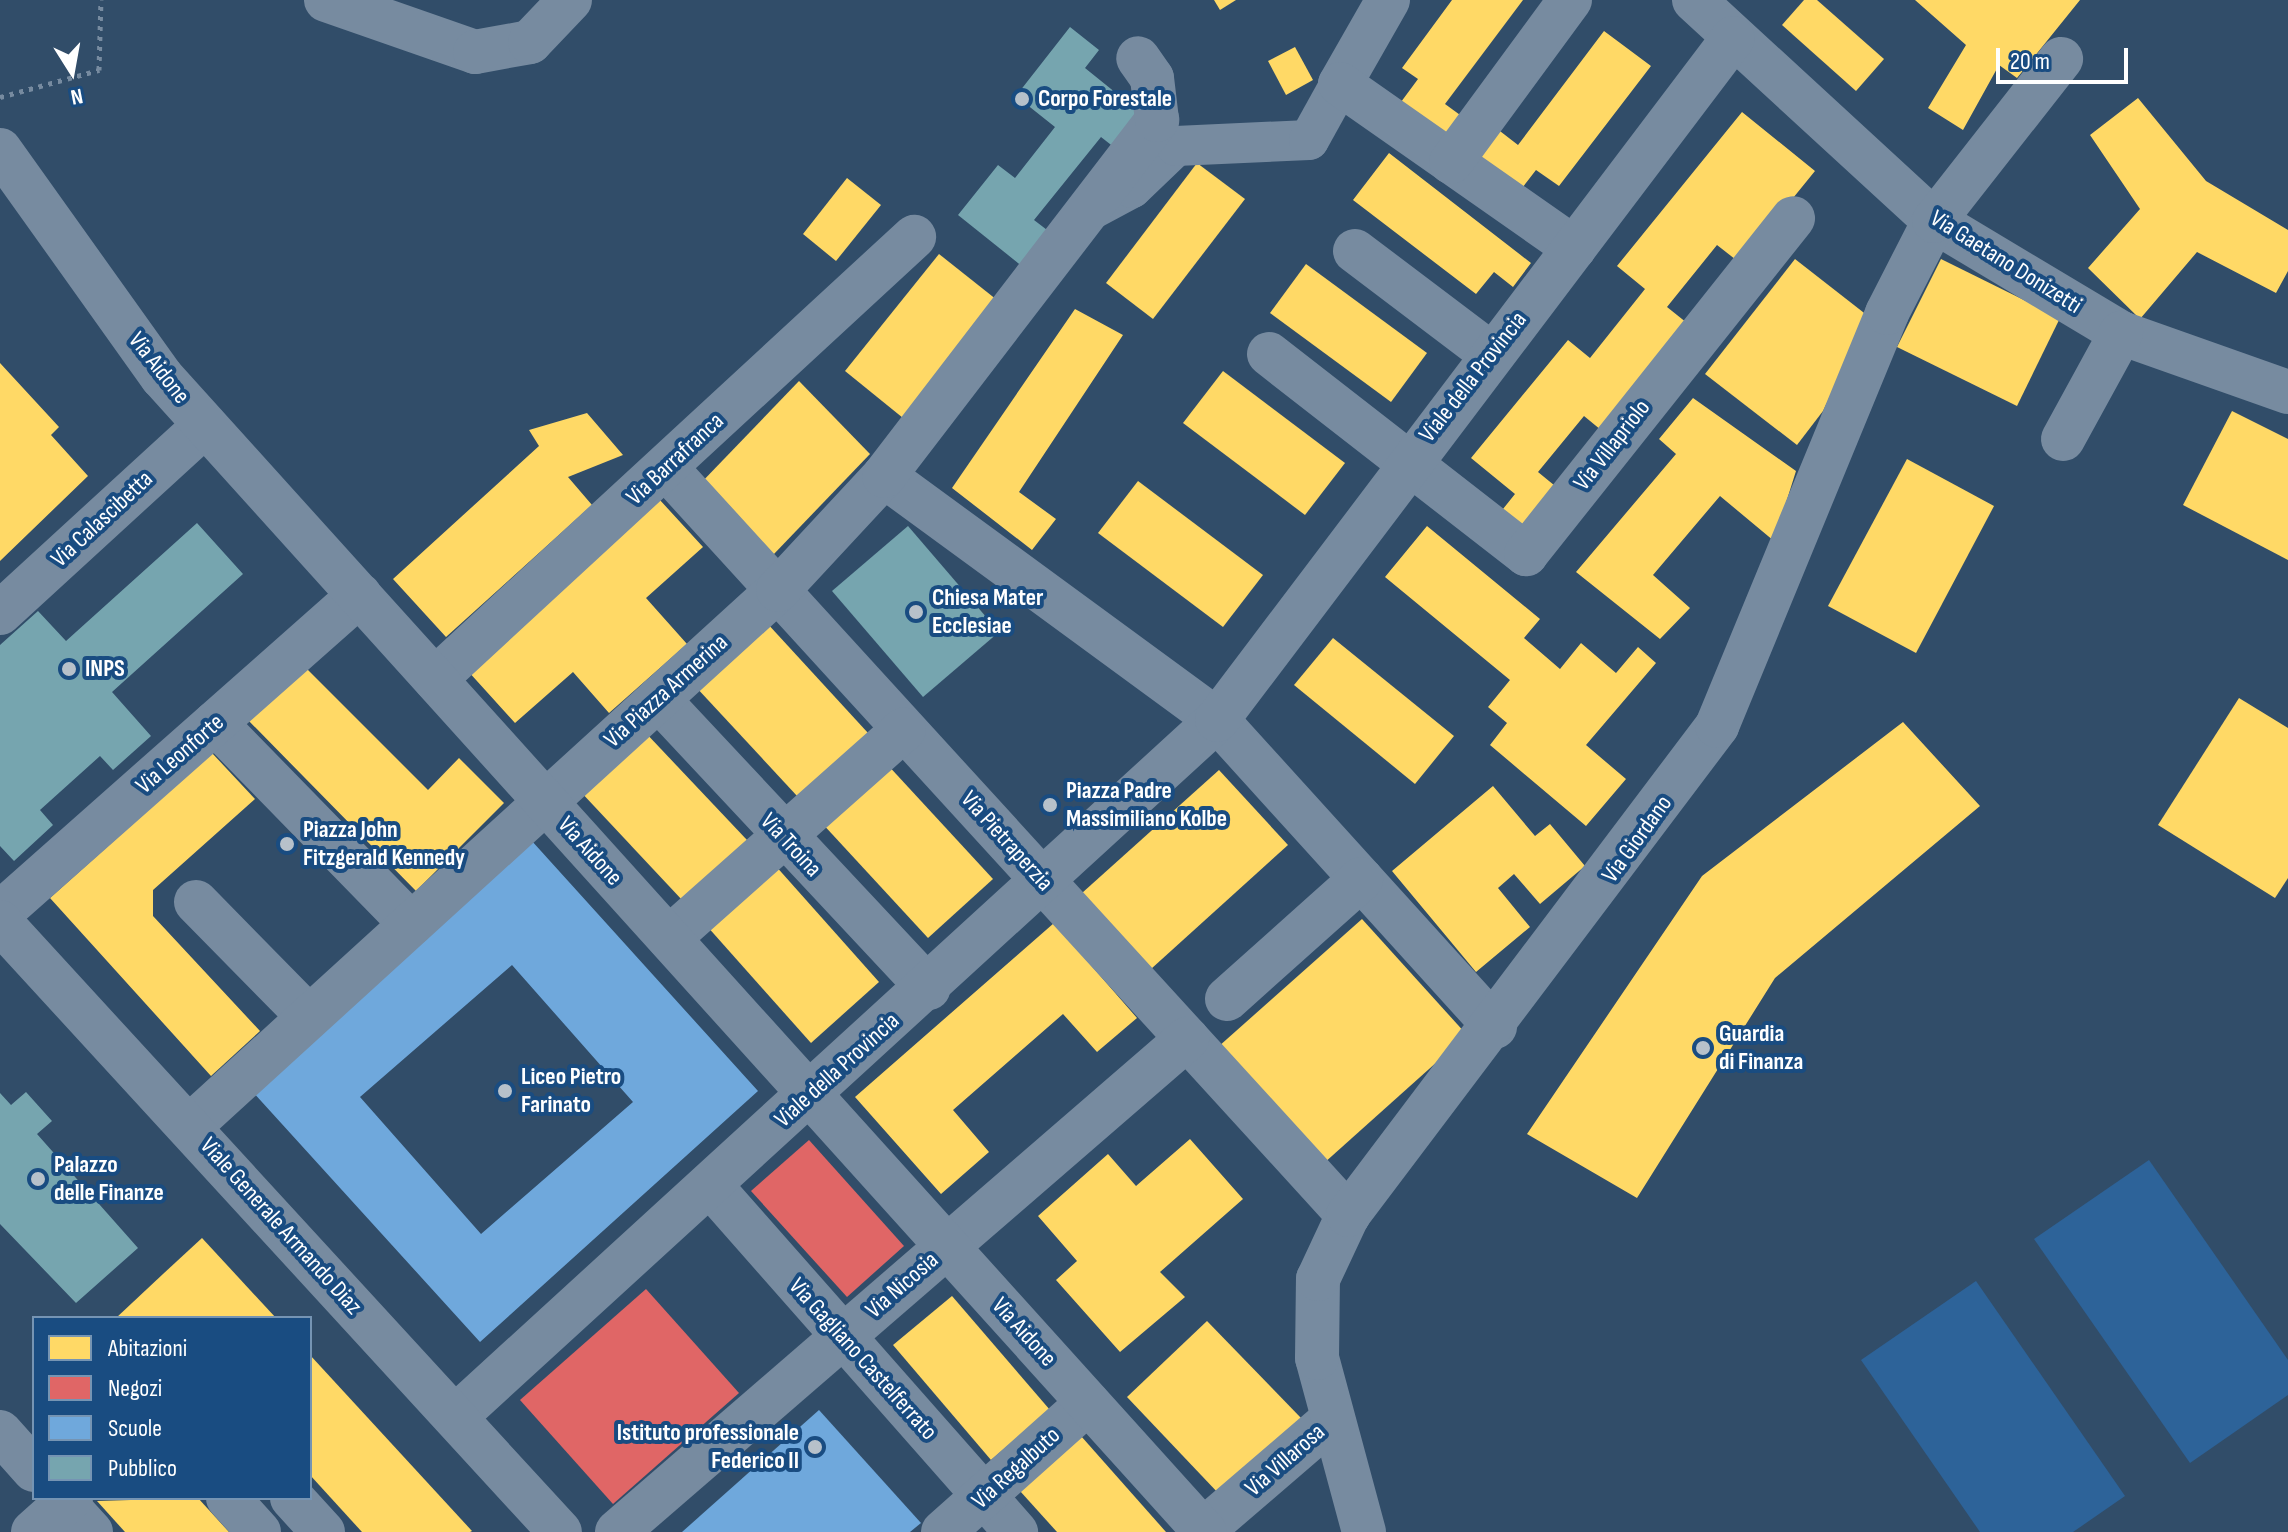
<!DOCTYPE html>
<style>
body{margin:0}
#map{position:relative;width:2288px;height:1532px;overflow:hidden;background:#314d69;font-family:"Sofia Sans Condensed",sans-serif}
div>[style]{position:absolute}
[style*='--x']{left:calc(var(--x)*1px);top:calc(var(--y)*1px);width:calc(var(--w)*1px);rotate:calc(var(--a)*1deg)}
.green>*{inset:0;background:#2d6399}
.homes>*{inset:0;background:#ffd966}
.shops>*{inset:0;background:#e06666}
.schools>*{inset:0;background:#6fa8dc}
.public>*{inset:0;background:#76a5af}
.path>*{height:5px;margin-top:-2.5px;transform-origin:0;background:repeating-linear-gradient(90deg,#778ba0 0 4px,transparent 0 10px)}
.pedestrian>*{height:40px;margin:-20px;padding:0 20px;transform-origin:20px;border-radius:20px;background:#778ba0}
.minor>*{height:44px;margin:-22px;padding:0 22px;transform-origin:22px;border-radius:22px;background:#778ba0}
.tertiary>*{height:44px;margin:-22px;padding:0 22px;transform-origin:22px;border-radius:22px;background:#778ba0}
.dots>*{width:22px;height:22px;translate:-50% -50%;box-sizing:border-box;border:4px solid #194c81;border-radius:50%}
span{translate:-50% -50%;white-space:nowrap;text-align:center;line-height:1.15;-webkit-text-stroke:8px #194c81;paint-order:stroke}
.poi-label{font-size:24px;color:#fff;font-weight:700}
.left{translate:0 -50%;text-align:left}
.right{translate:-100% -50%;text-align:right}
.street-label{font-size:24px;color:#fff}
.legend{position:absolute;left:32px;top:1316px;width:280px;height:184px;box-sizing:border-box;background:#194c81;border:2px solid #7594b3;margin:0;padding:10px 14px;list-style:none;font-size:24px;color:#fff}
.legend li{display:flex;align-items:center;gap:16px;height:40px}
.legend b{width:40px;border:2px solid #7594b3}
.north{position:absolute;left:32px;top:32px;width:80px;height:80px;-webkit-text-stroke:6px #194c81;paint-order:stroke;rotate:169deg;font-size:22px;font-weight:700;line-height:32px;text-align:center;color:#fff}
.north::after{content:'';display:block;margin:auto;width:28px;height:36px;background:#fff;clip-path:polygon(50% 0,100% 100%,50% 72%,0 100%)}
.scale{position:absolute;left:1996px;top:48px;width:132px;height:36px;box-sizing:border-box;border:4px solid #fff;border-top:0;padding-left:10px;font-size:24px;line-height:28px;white-space:nowrap;color:#fff;-webkit-text-stroke:6px #194c81;paint-order:stroke}
</style>
<div id="map">
<div class="green">
<div style="clip-path:polygon(2149px 1160px,2288px 1360px,2288px 1395px,2190px 1463px,2034px 1239px)"></div>
<div style="clip-path:polygon(1976px 1281px,2125px 1496px,2073px 1532px,1980px 1532px,1861px 1360px)"></div>
</div>
<div class="homes">
<div style="clip-path:polygon(1214px 0,1236px 0,1220px 10px)"></div>
<div style="clip-path:polygon(1452px 0,1523px 0,1445px 104px,1467px 120px,1452px 140px,1401px 102px,1418px 79px,1402px 68px)"></div>
<div style="clip-path:polygon(1804px 0,1817px 0,1884px 59px,1856px 91px,1782px 25px)"></div>
<div style="clip-path:polygon(1915px 0,2080px 0,2017px 78px,1999px 65px,1963px 130px,1928px 108px,1966px 45px)"></div>
<div style="clip-path:polygon(1604px 31px,1651px 66px,1559px 186px,1536px 170px,1519px 192px,1473px 158px,1496px 128px,1518px 145px)"></div>
<div style="clip-path:polygon(1295px 47px,1313px 80px,1286px 95px,1268px 61px)"></div>
<div style="clip-path:polygon(2138px 98px,2206px 181px,2288px 230px,2288px 271px,2276px 293px,2197px 252px,2140px 319px,2088px 268px,2140px 209px,2090px 135px)"></div>
<div style="clip-path:polygon(1742px 112px,1815px 171px,1740px 263px,1717px 245px,1667px 307px,1687px 323px,1601px 430px,1584px 416px,1538px 472px,1560px 490px,1521px 539px,1495px 519px,1515px 494px,1471px 458px,1568px 340px,1590px 358px,1645px 289px,1617px 266px)"></div>
<div style="clip-path:polygon(1389px 153px,1531px 263px,1513px 287px,1494px 272px,1476px 294px,1353px 200px)"></div>
<div style="clip-path:polygon(1197px 163px,1245px 199px,1153px 319px,1106px 283px)"></div>
<div style="clip-path:polygon(847px 178px,881px 205px,836px 261px,803px 234px)"></div>
<div style="clip-path:polygon(939px 254px,997px 300px,903px 418px,845px 371px)"></div>
<div style="clip-path:polygon(1795px 259px,1868px 316px,1823px 411px,1797px 445px,1705px 374px)"></div>
<div style="clip-path:polygon(1941px 259px,2060px 318px,2017px 406px,1897px 347px)"></div>
<div style="clip-path:polygon(1306px 264px,1427px 353px,1391px 402px,1270px 313px)"></div>
<div style="clip-path:polygon(1075px 309px,1123px 335px,1019px 492px,1056px 519px,1032px 550px,952px 488px)"></div>
<div style="clip-path:polygon(0 363px,59px 427px,51px 435px,88px 476px,0 561px)"></div>
<div style="clip-path:polygon(1223px 371px,1345px 463px,1305px 515px,1183px 423px)"></div>
<div style="clip-path:polygon(799px 381px,870px 454px,773px 555px,698px 486px)"></div>
<div style="clip-path:polygon(1693px 398px,1796px 471px,1774px 541px,1720px 496px,1653px 575px,1690px 608px,1660px 639px,1576px 572px,1676px 454px,1659px 439px)"></div>
<div style="clip-path:polygon(2232px 411px,2288px 439px,2288px 560px,2183px 505px)"></div>
<div style="clip-path:polygon(587px 413px,623px 455px,568px 477px,592px 505px,446px 637px,393px 579px,539px 446px,529px 430px)"></div>
<div style="clip-path:polygon(1907px 459px,1994px 506px,1916px 653px,1828px 606px)"></div>
<div style="clip-path:polygon(1138px 481px,1263px 575px,1223px 627px,1098px 533px)"></div>
<div style="clip-path:polygon(659px 499px,703px 547px,646px 598px,687px 644px,609px 713px,573px 672px,515px 723px,467px 670px)"></div>
<div style="clip-path:polygon(1427px 526px,1540px 619px,1524px 638px,1560px 669px,1581px 643px,1616px 673px,1638px 647px,1656px 663px,1586px 745px,1626px 779px,1586px 826px,1490px 745px,1507px 723px,1488px 707px,1510px 680px,1385px 577px)"></div>
<div style="clip-path:polygon(766px 622px,868px 733px,798px 797px,695px 686px)"></div>
<div style="clip-path:polygon(1333px 638px,1454px 736px,1415px 784px,1294px 685px)"></div>
<div style="clip-path:polygon(302px 664px,428px 790px,459px 758px,504px 803px,416px 891px,247px 719px)"></div>
<div style="clip-path:polygon(2239px 698px,2288px 728px,2288px 878px,2275px 898px,2158px 825px)"></div>
<div style="clip-path:polygon(1903px 722px,1980px 806px,1775px 978px,1637px 1198px,1527px 1134px,1702px 876px)"></div>
<div style="clip-path:polygon(643px 730px,747px 840px,683px 901px,579px 790px)"></div>
<div style="clip-path:polygon(212px 753px,255px 799px,153px 890px,153px 916px,260px 1031px,211px 1076px,50px 898px)"></div>
<div style="clip-path:polygon(885px 762px,993px 879px,928px 938px,820px 821px)"></div>
<div style="clip-path:polygon(1219px 770px,1288px 845px,1151px 969px,1082px 893px)"></div>
<div style="clip-path:polygon(1493px 786px,1535px 836px,1550px 824px,1585px 866px,1540px 904px,1514px 874px,1498px 888px,1530px 927px,1476px 972px,1392px 871px)"></div>
<div style="clip-path:polygon(774px 864px,879px 982px,811px 1043px,706px 925px)"></div>
<div style="clip-path:polygon(1362px 919px,1467px 1035px,1323px 1164px,1218px 1047px)"></div>
<div style="clip-path:polygon(1054px 923px,1137px 1018px,1097px 1052px,1063px 1014px,953px 1110px,989px 1152px,941px 1194px,855px 1097px)"></div>
<div style="clip-path:polygon(1190px 1139px,1243px 1199px,1160px 1272px,1185px 1297px,1120px 1352px,1056px 1280px,1077px 1261px,1038px 1216px,1108px 1154px,1136px 1186px)"></div>
<div style="clip-path:polygon(202px 1238px,276px 1318px,116px 1318px,163px 1274px)"></div>
<div style="clip-path:polygon(952px 1296px,1050px 1410px,991px 1460px,893px 1345px)"></div>
<div style="clip-path:polygon(1207px 1321px,1301px 1418px,1220px 1495px,1127px 1397px)"></div>
<div style="clip-path:polygon(310px 1355px,472px 1531px,470px 1532px,362px 1532px,310px 1475px)"></div>
<div style="clip-path:polygon(1081px 1436px,1166px 1532px,1057px 1532px,1020px 1491px)"></div>
<div style="clip-path:polygon(198px 1498px,229px 1532px,125px 1532px,97px 1501px)"></div>
</div>
<div class="shops">
<div style="clip-path:polygon(809px 1140px,904px 1246px,847px 1297px,751px 1191px)"></div>
<div style="clip-path:polygon(646px 1289px,739px 1393px,613px 1504px,520px 1400px)"></div>
</div>
<div class="schools">
<div style="clip-path:polygon(evenodd,531px 840px,758px 1091px,480px 1342px,252px 1091px,531px 840px,512px 965px,633px 1102px,481px 1234px,360px 1097px,512px 965px)"></div>
<div style="clip-path:polygon(819px 1410px,921px 1523px,910px 1532px,682px 1532px)"></div>
</div>
<div class="public">
<div style="clip-path:polygon(1070px 27px,1099px 50px,1085px 68px,1142px 114px,1115px 148px,1101px 137px,1034px 220px,1051px 233px,1023px 267px,958px 215px,998px 165px,1015px 178px,1055px 127px,1016px 96px)"></div>
<div style="clip-path:polygon(197px 523px,243px 574px,112px 692px,151px 736px,113px 770px,100px 756px,40px 810px,53px 825px,14px 861px,0 846px,0 645px,38px 611px,66px 641px)"></div>
<div style="clip-path:polygon(908px 526px,999px 632px,923px 697px,832px 591px)"></div>
<div style="clip-path:polygon(26px 1092px,52px 1121px,37px 1134px,138px 1248px,76px 1303px,0 1224px,0 1093px,11px 1105px)"></div>
</div>
<div class="path">
<div style="--x:0;--y:97;--w:103;--a:-15.3"></div>
<div style="--x:99;--y:70;--w:70;--a:-88.4"></div>
</div>
<div class="pedestrian">
<div style="--x:1093;--y:209;--w:44;--a:-28.3"></div>
<div style="--x:1132;--y:188;--w:61;--a:-43.7"></div>
<div style="--x:1176;--y:146;--w:133;--a:-2.6"></div>
<div style="--x:1309;--y:140;--w:64;--a:-61"></div>
</div>
<div class="minor">
<div style="--x:1388;--y:0;--w:97;--a:119.7"></div>
<div style="--x:1340;--y:84;--w:286;--a:35"></div>
<div style="--x:1694;--y:0;--w:326;--a:42.6"></div>
<div style="--x:1934;--y:221;--w:218;--a:30.9"></div>
<div style="--x:2121;--y:333;--w:177;--a:19.5"></div>
<div style="--x:1451;--y:162;--w:201;--a:-53.7"></div>
<div style="--x:1355;--y:251;--w:171;--a:37.1"></div>
<div style="--x:1269;--y:354;--w:326;--a:37.9"></div>
<div style="--x:1526;--y:554;--w:429;--a:-51.5"></div>
<div style="--x:2063;--y:439;--w:121;--a:-61.3"></div>
<div style="--x:666;--y:468;--w:1012;--a:47.6"></div>
<div style="--x:884;--y:476;--w:413;--a:36.2"></div>
<div style="--x:1217;--y:720;--w:414;--a:47.8"></div>
<div style="--x:0;--y:613;--w:278;--a:-42.5"></div>
<div style="--x:435;--y:679;--w:652;--a:-42.7"></div>
<div style="--x:658;--y:699;--w:396;--a:46.9"></div>
<div style="--x:215;--y:723;--w:281;--a:45.7"></div>
<div style="--x:196;--y:902;--w:161;--a:45.5"></div>
<div style="--x:0;--y:913;--w:480;--a:-41.5"></div>
<div style="--x:669;--y:938;--w:314;--a:-41.6"></div>
<div style="--x:1227;--y:999;--w:180;--a:-41.8"></div>
<div style="--x:190;--y:1126;--w:796;--a:-42.35"></div>
<div style="--x:778;--y:590;--w:156;--a:-47.1"></div>
<div style="--x:884;--y:476;--w:449;--a:-52.5"></div>
<div style="--x:1157;--y:120;--w:42;--a:-96.8"></div>
<div style="--x:1152;--y:78;--w:24;--a:-125"></div>
<div style="--x:710;--y:1185;--w:463;--a:48.6"></div>
<div style="--x:455;--y:1417;--w:1033;--a:-42.45"></div>
<div style="--x:1217;--y:720;--w:855;--a:-52.89"></div>
<div style="--x:0;--y:1432;--w:51;--a:48.2"></div>
<div style="--x:60;--y:1498;--w:46;--a:47.6"></div>
<div style="--x:228;--y:1498;--w:46;--a:47.6"></div>
<div style="--x:292;--y:1498;--w:46;--a:47.6"></div>
<div style="--x:33;--y:1532;--w:51;--a:-41.8"></div>
<div style="--x:617;--y:1532;--w:754;--a:-40.86"></div>
<div style="--x:943;--y:1532;--w:194;--a:-41.7"></div>
<div style="--x:1201;--y:1532;--w:172;--a:-40.7"></div>
<div style="--x:1364;--y:1532;--w:180;--a:-105.1"></div>
<div style="--x:1317;--y:1358;--w:79;--a:-89.3"></div>
<div style="--x:1318;--y:1279;--w:71;--a:-64.9"></div>
<div style="--x:1348;--y:1215;--w:613;--a:-52.96"></div>
<div style="--x:1717;--y:726;--w:447;--a:-67.6"></div>
<div style="--x:1887;--y:313;--w:103;--a:-62.9"></div>
<div style="--x:1934;--y:221;--w:206;--a:-51.9"></div>
</div>
<div class="tertiary">
<div style="--x:326;--y:0;--w:158;--a:19.2"></div>
<div style="--x:475;--y:52;--w:56;--a:-10.3"></div>
<div style="--x:530;--y:42;--w:58;--a:-46.4"></div>
<div style="--x:0;--y:150;--w:279;--a:54.5"></div>
<div style="--x:162;--y:377;--w:1556;--a:47.92"></div>
<div style="--x:0;--y:922;--w:828;--a:47.45"></div>
</div>
<div class="dots">
<div style="left:1022px;top:99px;background:#b7c1ca"></div>
<div style="left:916px;top:612px;background:#b7c1ca"></div>
<div style="left:69px;top:669px;background:#b7c1ca"></div>
<div style="left:1050px;top:805px;background:#b7c1ca"></div>
<div style="left:287px;top:844px;background:#b7c1ca"></div>
<div style="left:1703px;top:1048px;background:#b7c1ca"></div>
<div style="left:505px;top:1091px;background:#b7c1ca"></div>
<div style="left:38px;top:1179px;background:#b7c1ca"></div>
<div style="left:815px;top:1447px;background:#b7c1ca"></div>
</div>
<div class="poi-label">
<span class="left" style="left:1038px;top:99px">Corpo Forestale</span>
<span class="left" style="left:932px;top:612px">Chiesa Mater<br>Ecclesiae</span>
<span class="left" style="left:85px;top:669px">INPS</span>
<span class="left" style="left:1066px;top:805px">Piazza Padre<br>Massimiliano Kolbe</span>
<span class="left" style="left:303px;top:844px">Piazza John<br>Fitzgerald Kennedy</span>
<span class="left" style="left:1719px;top:1048px">Guardia<br>di Finanza</span>
<span class="left" style="left:521px;top:1091px">Liceo Pietro<br>Farinato</span>
<span class="left" style="left:54px;top:1179px">Palazzo<br>delle Finanze</span>
<span class="right" style="left:799px;top:1447px">Istituto professionale<br>Federico II</span>
</div>
<div class="street-label">
<span style="left:2006px;top:262px;rotate:32deg">Via Gaetano Donizetti</span>
<span style="left:159px;top:368px;rotate:52deg">Via Aidone</span>
<span style="left:1473px;top:377px;rotate:-52deg">Viale della Provincia</span>
<span style="left:1612px;top:445px;rotate:-52deg">Via Villapriolo</span>
<span style="left:675px;top:459px;rotate:-43deg">Via Barrafranca</span>
<span style="left:102px;top:519px;rotate:-43deg">Via Calascibetta</span>
<span style="left:666px;top:691px;rotate:-42deg">Via Piazza Armerina</span>
<span style="left:180px;top:754px;rotate:-41deg">Via Leonforte</span>
<span style="left:1637px;top:839px;rotate:-54deg">Via Giordano</span>
<span style="left:1007px;top:841px;rotate:48deg">Via Pietraperzia</span>
<span style="left:791px;top:845px;rotate:47deg">Via Troina</span>
<span style="left:590px;top:851px;rotate:48deg">Via Aidone</span>
<span style="left:837px;top:1070px;rotate:-42deg">Viale della Provincia</span>
<span style="left:281px;top:1226px;rotate:48deg">Viale Generale Armando Diaz</span>
<span style="left:902px;top:1285px;rotate:-41deg">Via Nicosia</span>
<span style="left:1024px;top:1332px;rotate:48deg">Via Aidone</span>
<span style="left:863px;top:1359px;rotate:48deg">Via Gagliano Castelferrato</span>
<span style="left:1285px;top:1460px;rotate:-41deg">Via Villarosa</span>
<span style="left:1016px;top:1468px;rotate:-42deg">Via Regalbuto</span>
</div>
<ul class="legend">
<li><b style="height:22px;background:#ffd966"></b>Abitazioni</li>
<li><b style="height:22px;background:#e06666"></b>Negozi</li>
<li><b style="height:22px;background:#6fa8dc"></b>Scuole</li>
<li><b style="height:22px;background:#76a5af"></b>Pubblico</li>
</ul>
<div class="north">N</div>
<div class="scale">20 m</div>
</div>
